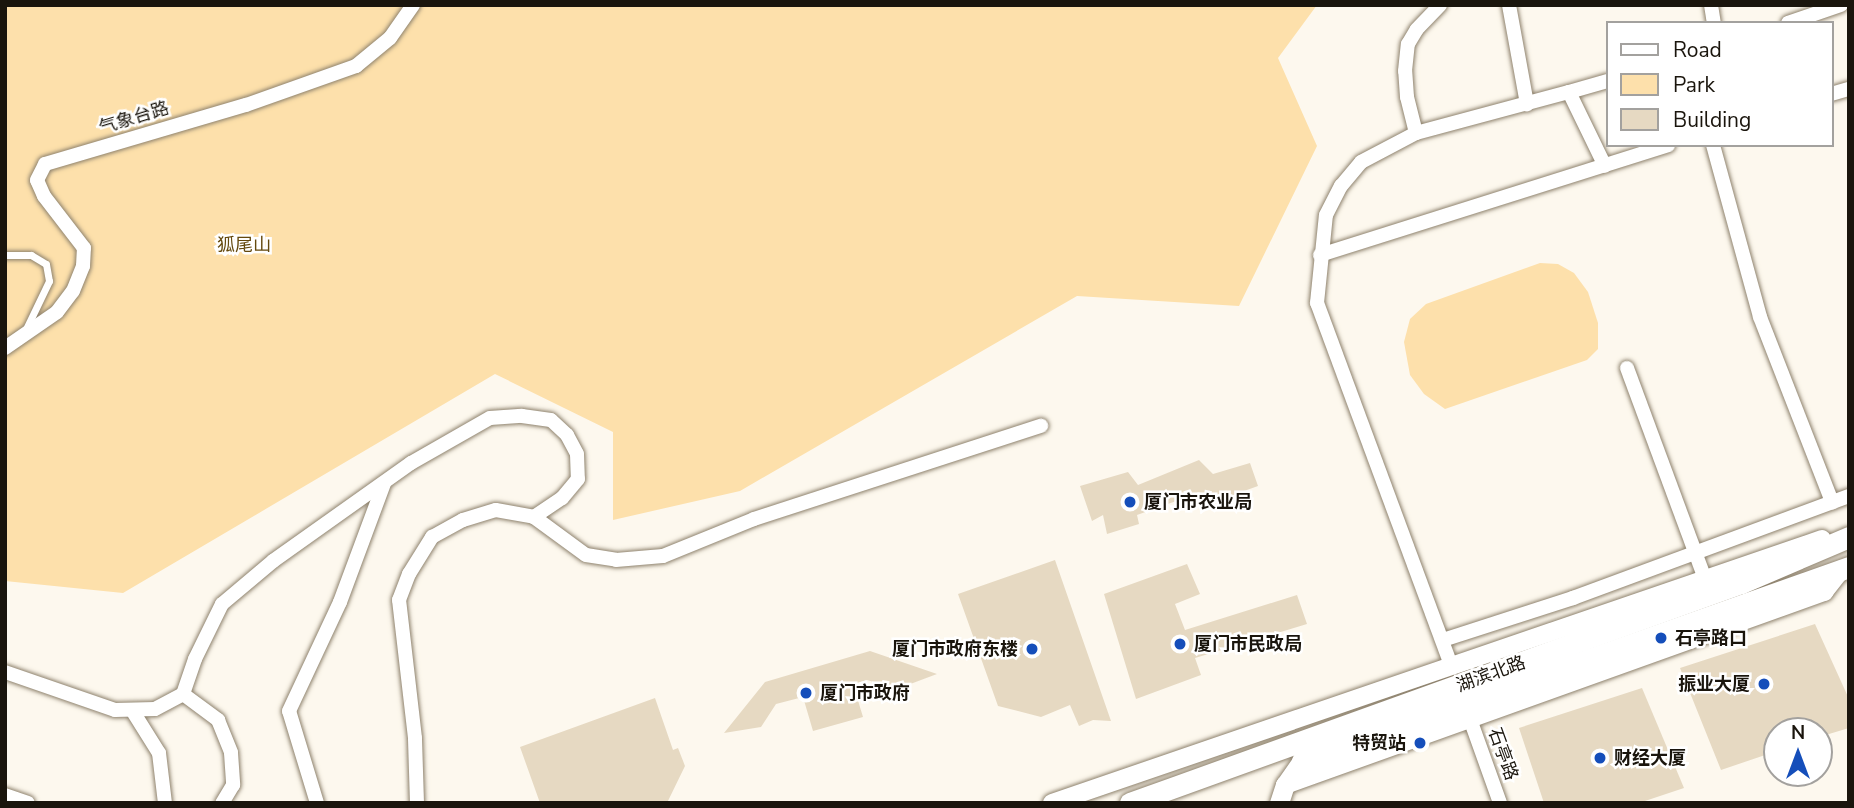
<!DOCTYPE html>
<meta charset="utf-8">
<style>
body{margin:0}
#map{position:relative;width:1854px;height:808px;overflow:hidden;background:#fdf8ee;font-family:"Nunito Sans","Noto Sans SC",sans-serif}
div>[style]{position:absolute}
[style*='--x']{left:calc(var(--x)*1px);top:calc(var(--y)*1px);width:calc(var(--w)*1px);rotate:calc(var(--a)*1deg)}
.green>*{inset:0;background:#fde0ab}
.building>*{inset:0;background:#e6d9c2}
.roads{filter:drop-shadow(0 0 2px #8e826d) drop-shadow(0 0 2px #8e826d)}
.service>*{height:7px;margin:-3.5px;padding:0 3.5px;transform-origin:3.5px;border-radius:3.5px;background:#fff}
.minor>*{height:14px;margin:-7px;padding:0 7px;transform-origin:7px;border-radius:7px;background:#fff}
.tertiary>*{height:18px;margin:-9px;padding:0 9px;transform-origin:9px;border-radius:9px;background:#fff}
.secondary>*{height:19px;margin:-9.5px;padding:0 9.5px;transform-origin:9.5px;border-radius:9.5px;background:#fff}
.primary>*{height:21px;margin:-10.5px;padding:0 10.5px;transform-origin:10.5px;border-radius:10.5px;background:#fff}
.dots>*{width:19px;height:19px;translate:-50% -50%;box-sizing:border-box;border:4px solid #fff;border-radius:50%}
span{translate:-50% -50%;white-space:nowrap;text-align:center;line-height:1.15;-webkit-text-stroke:5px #fff;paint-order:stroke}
.street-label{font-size:18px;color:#1a150d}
.park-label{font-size:18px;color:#64490d}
.poi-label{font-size:18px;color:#1a150d;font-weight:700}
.left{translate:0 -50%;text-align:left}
.right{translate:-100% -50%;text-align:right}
.frame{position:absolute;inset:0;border:7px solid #1a150d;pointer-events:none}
.legend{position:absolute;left:1606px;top:21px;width:228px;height:126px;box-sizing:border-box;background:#fff;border:2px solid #a3a19e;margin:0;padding:9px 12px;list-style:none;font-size:21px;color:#1a150d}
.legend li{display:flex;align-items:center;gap:14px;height:35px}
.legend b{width:35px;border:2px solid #a3a19e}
.north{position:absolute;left:1763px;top:717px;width:70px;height:70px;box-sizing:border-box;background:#fff;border:2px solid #a3a19e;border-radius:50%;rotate:0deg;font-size:19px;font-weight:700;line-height:28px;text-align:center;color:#1a150d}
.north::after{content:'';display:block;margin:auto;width:24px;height:32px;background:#154eba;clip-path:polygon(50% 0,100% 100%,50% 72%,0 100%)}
</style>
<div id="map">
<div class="green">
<div style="clip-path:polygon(5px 5px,1317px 5px,1278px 58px,1317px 146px,1239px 306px,1077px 296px,740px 491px,613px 520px,613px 432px,495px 374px,123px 593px,5px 581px)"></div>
<div style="clip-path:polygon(1540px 263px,1558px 264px,1574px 273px,1588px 292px,1598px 323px,1598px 349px,1587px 360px,1445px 409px,1424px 394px,1410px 375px,1404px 342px,1410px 319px,1426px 304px)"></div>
</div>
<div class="building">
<div style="clip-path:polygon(1199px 460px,1213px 474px,1250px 463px,1258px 486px,1197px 508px,1193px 495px,1137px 515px,1139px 524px,1107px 534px,1103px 515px,1092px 521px,1080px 486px,1128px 472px,1138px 485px)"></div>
<div style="clip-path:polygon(1055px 560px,1111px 721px,1093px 720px,1079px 726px,1070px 705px,1041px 717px,998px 706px,958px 594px)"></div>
<div style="clip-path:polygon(1187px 564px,1200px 594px,1175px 604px,1185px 630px,1297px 595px,1307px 624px,1195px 658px,1201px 675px,1136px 699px,1104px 594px)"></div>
<div style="clip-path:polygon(1815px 624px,1849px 699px,1849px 728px,1819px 737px,1819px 731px,1777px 731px,1777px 751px,1721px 770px,1680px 668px)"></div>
<div style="clip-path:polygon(870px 651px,937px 674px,897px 689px,867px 680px,853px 684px,863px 717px,813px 731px,803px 697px,776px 704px,761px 727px,724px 733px,765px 682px)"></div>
<div style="clip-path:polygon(1642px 688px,1684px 788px,1639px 803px,1544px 803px,1519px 728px)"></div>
<div style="clip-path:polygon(655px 698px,673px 750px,678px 748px,685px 766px,667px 803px,540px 803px,520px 747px)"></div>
</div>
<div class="roads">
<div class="service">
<div style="--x:5;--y:255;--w:26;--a:0"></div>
<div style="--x:31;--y:255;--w:17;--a:31"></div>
<div style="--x:46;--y:264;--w:17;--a:80"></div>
<div style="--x:49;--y:281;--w:55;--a:115.6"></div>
</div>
<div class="minor">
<div style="--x:1509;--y:5;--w:101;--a:79.7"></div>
<div style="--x:1711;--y:5;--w:18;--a:81"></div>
<div style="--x:1788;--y:23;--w:56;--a:-18.8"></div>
<div style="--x:1569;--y:92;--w:40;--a:-16"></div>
<div style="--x:1831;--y:94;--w:19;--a:-16"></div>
<div style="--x:1416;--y:133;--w:37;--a:-104"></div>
<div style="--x:1407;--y:97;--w:26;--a:-94"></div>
<div style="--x:1405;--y:71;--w:27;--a:-84"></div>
<div style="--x:1408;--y:44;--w:17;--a:-59"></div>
<div style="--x:1417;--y:29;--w:33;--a:-46"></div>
<div style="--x:1713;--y:145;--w:178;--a:74.7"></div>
<div style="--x:1760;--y:317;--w:199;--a:68.7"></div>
<div style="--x:1320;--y:255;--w:365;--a:-17.5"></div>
<div style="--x:5;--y:348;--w:63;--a:-34.7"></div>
<div style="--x:57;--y:312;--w:26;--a:-53"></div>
<div style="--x:73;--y:291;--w:27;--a:-68"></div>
<div style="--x:83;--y:266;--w:18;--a:-87"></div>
<div style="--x:84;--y:248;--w:66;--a:-127.6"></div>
<div style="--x:44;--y:196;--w:17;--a:-114"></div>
<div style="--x:37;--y:180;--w:18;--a:-63"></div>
<div style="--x:45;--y:164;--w:209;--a:-16.4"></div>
<div style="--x:246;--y:105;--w:117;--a:-19.5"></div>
<div style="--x:356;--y:66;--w:44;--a:-39.5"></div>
<div style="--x:390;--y:38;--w:40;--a:-55.1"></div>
<div style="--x:1627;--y:368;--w:225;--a:69.7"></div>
<div style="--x:1443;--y:640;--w:137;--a:-17.9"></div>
<div style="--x:1573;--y:598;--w:294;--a:-20.3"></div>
<div style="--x:1451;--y:665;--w:386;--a:-110.3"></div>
<div style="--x:1317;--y:303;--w:88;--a:-84.2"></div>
<div style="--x:1326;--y:215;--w:33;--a:-63"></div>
<div style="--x:1341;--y:186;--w:31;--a:-50"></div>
<div style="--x:1361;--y:162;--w:62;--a:-27.8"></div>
<div style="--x:1416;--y:133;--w:158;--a:-15"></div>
<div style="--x:1569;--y:92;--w:82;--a:64.1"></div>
<div style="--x:5;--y:672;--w:116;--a:19.1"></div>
<div style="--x:115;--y:710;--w:40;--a:-1.4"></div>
<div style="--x:155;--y:709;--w:32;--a:-28"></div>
<div style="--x:183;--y:694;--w:37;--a:-71"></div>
<div style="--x:195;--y:659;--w:61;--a:-63.9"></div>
<div style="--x:222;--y:604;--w:67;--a:-40.1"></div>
<div style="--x:273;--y:561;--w:169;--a:-35.4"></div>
<div style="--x:411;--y:463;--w:91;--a:-29.7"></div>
<div style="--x:490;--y:418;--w:32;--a:-4"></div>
<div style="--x:522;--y:416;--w:29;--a:8"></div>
<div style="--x:551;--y:420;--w:22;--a:43"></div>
<div style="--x:567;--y:435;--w:21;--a:62"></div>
<div style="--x:577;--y:454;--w:25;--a:88"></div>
<div style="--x:578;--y:479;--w:25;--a:130"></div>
<div style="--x:562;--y:498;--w:34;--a:146"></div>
<div style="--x:183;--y:694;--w:44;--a:36.6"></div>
<div style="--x:218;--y:720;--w:35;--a:68"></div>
<div style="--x:231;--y:753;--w:32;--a:86"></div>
<div style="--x:233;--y:785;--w:21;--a:121"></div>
<div style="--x:132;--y:710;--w:51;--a:57.9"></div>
<div style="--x:159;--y:753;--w:50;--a:83.2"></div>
<div style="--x:1470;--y:719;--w:89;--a:70.3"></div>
<div style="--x:5;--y:795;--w:24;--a:19"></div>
<div style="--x:317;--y:803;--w:96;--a:-106.9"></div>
<div style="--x:289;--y:711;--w:120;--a:-64.9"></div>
<div style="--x:340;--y:602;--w:126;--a:-69.6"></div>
<div style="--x:417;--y:803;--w:65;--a:-91.8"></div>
<div style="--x:415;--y:738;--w:139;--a:-96.6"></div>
<div style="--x:399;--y:600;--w:28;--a:-69"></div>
<div style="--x:409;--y:574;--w:44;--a:-58.1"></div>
<div style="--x:432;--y:537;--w:35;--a:-29"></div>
<div style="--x:463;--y:520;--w:34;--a:-17"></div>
<div style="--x:496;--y:510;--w:39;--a:10"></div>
<div style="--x:534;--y:517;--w:64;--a:36.2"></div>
<div style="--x:586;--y:555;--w:30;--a:9"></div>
<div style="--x:616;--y:560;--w:47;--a:-4.9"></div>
<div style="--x:663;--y:556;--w:98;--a:-22.1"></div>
<div style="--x:754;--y:519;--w:302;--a:-18"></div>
</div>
<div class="tertiary">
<div style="--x:1285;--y:785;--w:573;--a:-19.7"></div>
<div style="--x:1824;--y:592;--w:29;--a:-52"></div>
<div style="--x:1052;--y:803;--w:814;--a:-18.92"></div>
</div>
<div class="secondary">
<div style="--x:1279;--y:803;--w:19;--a:-72"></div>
<div style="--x:1285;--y:785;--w:29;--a:-55"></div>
</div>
<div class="primary">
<div style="--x:1302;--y:761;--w:580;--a:-19.53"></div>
<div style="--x:1130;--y:803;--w:649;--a:-19.8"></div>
<div style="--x:1741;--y:583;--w:117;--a:-23.1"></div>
</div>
</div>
<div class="dots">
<div style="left:1130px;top:502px;background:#154eba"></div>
<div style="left:1661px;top:638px;background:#154eba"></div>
<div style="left:1180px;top:644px;background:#154eba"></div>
<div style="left:1032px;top:649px;background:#154eba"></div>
<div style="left:1764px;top:684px;background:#154eba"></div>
<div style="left:806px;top:693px;background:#154eba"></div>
<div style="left:1420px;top:743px;background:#154eba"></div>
<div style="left:1600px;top:758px;background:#154eba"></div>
</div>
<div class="street-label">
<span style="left:134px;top:118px;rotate:-17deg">气象台路</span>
<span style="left:1491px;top:674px;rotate:-20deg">湖滨北路</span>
<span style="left:1503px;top:754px;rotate:70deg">石亭路</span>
</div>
<div class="park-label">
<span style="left:244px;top:245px">狐尾山</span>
</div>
<div class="poi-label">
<span class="left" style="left:1144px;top:502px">厦门市农业局</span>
<span class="left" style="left:1675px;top:638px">石亭路口</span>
<span class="left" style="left:1194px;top:644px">厦门市民政局</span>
<span class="right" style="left:1018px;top:649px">厦门市政府东楼</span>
<span class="right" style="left:1750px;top:684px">振业大厦</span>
<span class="left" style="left:820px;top:693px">厦门市政府</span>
<span class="right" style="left:1406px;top:743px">特贸站</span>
<span class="left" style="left:1614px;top:758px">财经大厦</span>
</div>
<div class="frame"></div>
<ul class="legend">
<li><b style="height:9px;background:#fff"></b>Road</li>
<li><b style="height:19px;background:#fde0ab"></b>Park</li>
<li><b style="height:19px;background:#e6d9c2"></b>Building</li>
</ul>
<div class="north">N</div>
</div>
